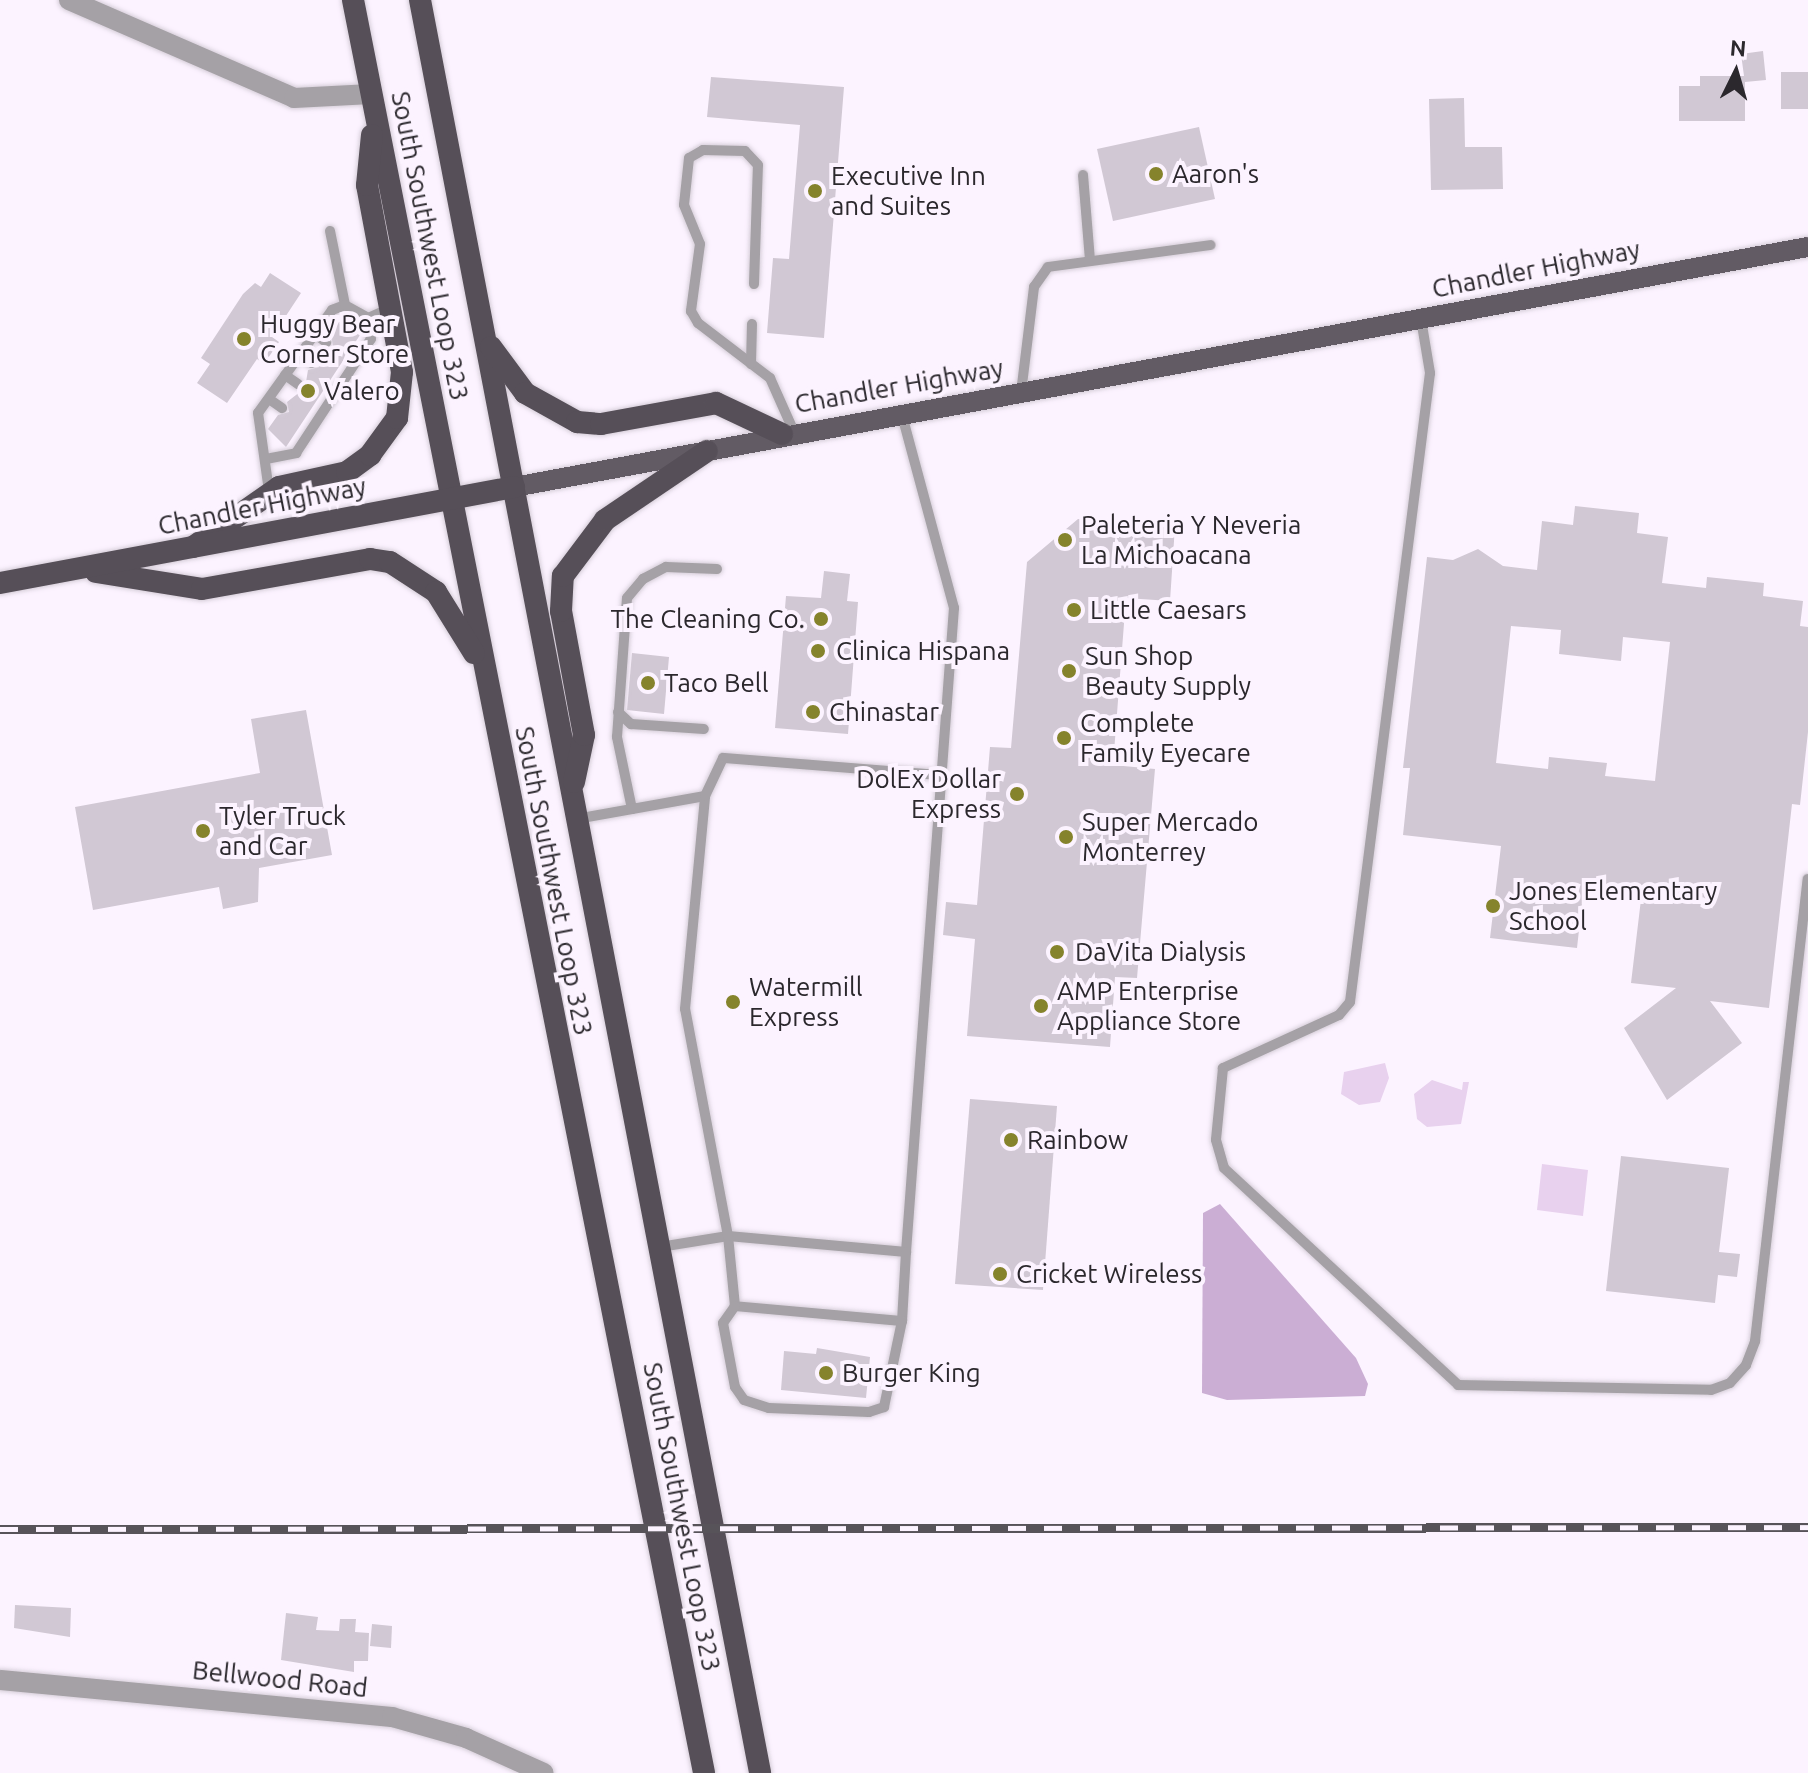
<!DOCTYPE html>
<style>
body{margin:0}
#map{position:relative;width:1808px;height:1773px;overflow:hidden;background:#fcf3ff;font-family:Ubuntu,sans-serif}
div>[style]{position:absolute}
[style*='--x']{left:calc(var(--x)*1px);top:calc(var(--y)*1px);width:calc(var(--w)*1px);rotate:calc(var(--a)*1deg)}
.green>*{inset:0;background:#e8d1ee}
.water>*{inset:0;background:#cbaed4}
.building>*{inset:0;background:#d1c8d4}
.roads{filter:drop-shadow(0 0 2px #d6ced9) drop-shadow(0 0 2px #d6ced9)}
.service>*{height:10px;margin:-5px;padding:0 5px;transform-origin:5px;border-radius:5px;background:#a5a1a6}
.minor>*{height:20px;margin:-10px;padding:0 10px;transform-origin:10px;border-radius:10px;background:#a5a1a6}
.primary>*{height:20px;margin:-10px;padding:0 10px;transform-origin:10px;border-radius:10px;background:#625b64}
.trunk>*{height:22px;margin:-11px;padding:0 11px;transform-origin:11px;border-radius:11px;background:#564f58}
.rail>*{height:9px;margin-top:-4.5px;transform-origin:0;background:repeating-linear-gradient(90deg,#fcf3ff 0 18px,#575359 0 36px);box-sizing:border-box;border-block:2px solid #575359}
.dots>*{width:22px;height:22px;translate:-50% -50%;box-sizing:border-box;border:4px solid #fcf3ff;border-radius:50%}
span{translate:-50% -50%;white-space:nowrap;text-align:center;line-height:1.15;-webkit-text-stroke:8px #fcf3ff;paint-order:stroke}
.poi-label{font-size:26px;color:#2b282d}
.left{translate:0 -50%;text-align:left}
.right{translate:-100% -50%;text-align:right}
.street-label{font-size:26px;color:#2b282d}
.north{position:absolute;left:1696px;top:32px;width:80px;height:80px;-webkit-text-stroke:6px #fcf3ff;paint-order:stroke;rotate:5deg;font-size:22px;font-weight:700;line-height:32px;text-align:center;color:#2b282d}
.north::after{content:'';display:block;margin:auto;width:28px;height:36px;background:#2b282d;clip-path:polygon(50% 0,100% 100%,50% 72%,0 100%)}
</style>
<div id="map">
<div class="green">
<div style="clip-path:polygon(1385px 1063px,1389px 1078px,1380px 1102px,1359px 1105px,1341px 1094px,1344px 1072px)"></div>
<div style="clip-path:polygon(1432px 1080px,1462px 1090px,1463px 1082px,1469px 1082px,1461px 1124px,1427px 1127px,1417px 1119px,1414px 1094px)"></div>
<div style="clip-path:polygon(1542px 1164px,1588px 1170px,1583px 1216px,1537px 1210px)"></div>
</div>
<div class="water">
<div style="clip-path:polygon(1220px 1204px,1356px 1358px,1368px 1384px,1365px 1396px,1227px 1400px,1202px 1393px,1203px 1213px)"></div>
</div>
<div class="building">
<div style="clip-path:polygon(1763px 51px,1766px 80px,1745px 82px,1745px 121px,1679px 121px,1679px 86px,1700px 86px,1700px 76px,1744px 76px,1741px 54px)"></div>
<div style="clip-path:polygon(1781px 72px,1808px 72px,1808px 109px,1781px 109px)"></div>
<div style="clip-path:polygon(711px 77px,844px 87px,824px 338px,767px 333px,773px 258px,789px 259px,800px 125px,707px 117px)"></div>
<div style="clip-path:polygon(1464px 98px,1465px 147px,1502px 147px,1503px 189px,1431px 190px,1429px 99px)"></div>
<div style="clip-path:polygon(1199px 127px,1215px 199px,1113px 221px,1097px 149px)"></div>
<div style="clip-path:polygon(270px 273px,301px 293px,272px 337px,279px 342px,264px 364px,257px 359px,227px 403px,197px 383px,210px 364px,201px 358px,243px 294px,255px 283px,261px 287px)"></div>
<div style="clip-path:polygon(339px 322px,360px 335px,286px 447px,268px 429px,278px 415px,289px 412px,287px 402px,305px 388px,308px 370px,319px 367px,322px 349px,333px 346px,331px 335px)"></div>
<div style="clip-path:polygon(evenodd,1575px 506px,1639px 513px,1637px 533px,1668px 537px,1662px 583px,1706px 588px,1707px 577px,1764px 583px,1763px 596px,1803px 601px,1800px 626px,1808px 627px,1808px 732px,1800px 805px,1792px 804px,1769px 1008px,1710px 1001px,1742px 1043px,1667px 1100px,1624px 1028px,1676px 988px,1631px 983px,1642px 891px,1584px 885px,1577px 948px,1490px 938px,1501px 846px,1403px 835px,1410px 768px,1403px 768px,1427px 557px,1453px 560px,1478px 549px,1503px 566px,1537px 570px,1542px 521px,1573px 525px,1575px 506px,1511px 626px,1561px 630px,1559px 654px,1621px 661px,1623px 637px,1670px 642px,1655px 781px,1605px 776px,1607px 763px,1549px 757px,1548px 769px,1496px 763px,1511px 626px)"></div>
<div style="clip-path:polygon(1078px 519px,1175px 526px,1170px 601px,1126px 598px,1113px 765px,1155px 769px,1137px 978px,1115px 977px,1110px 1047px,967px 1036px,975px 939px,943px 935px,946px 902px,977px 905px,990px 747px,1011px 748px,1027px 562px)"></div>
<div style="clip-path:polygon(824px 571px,850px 574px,847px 601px,858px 602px,848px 734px,775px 728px,786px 596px,821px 598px)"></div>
<div style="clip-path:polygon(632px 653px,669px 657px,664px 714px,627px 710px)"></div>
<div style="clip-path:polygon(306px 710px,332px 855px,259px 868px,258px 902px,223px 909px,219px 887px,93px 910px,75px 807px,260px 773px,251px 719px)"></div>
<div style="clip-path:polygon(970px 1099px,1057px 1106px,1043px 1290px,955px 1284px)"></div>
<div style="clip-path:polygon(1621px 1156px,1729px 1168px,1719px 1252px,1740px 1254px,1737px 1277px,1718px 1275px,1715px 1303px,1606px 1291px)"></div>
<div style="clip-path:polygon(817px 1348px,870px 1357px,866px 1398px,781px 1390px,784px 1351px,816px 1354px)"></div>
<div style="clip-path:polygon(15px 1605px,71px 1608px,70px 1637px,14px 1628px)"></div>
<div style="clip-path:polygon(286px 1613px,318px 1617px,316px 1630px,339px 1631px,340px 1619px,356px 1619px,355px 1632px,369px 1633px,368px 1661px,354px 1661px,354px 1672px,281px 1660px)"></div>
<div style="clip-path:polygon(372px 1624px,392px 1626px,391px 1648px,370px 1646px)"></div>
</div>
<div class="roads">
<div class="service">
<div style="--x:1083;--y:175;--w:86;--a:85.3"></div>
<div style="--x:330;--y:231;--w:76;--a:78.5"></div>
<div style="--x:754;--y:284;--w:119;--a:-88.1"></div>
<div style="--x:758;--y:165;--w:19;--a:-133"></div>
<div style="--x:745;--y:151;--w:42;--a:-178.6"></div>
<div style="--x:703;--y:150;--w:16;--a:150"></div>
<div style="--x:689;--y:158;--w:47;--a:96.1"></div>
<div style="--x:684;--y:205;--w:42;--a:67.7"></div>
<div style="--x:700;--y:244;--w:68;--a:97.7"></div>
<div style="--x:691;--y:311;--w:14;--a:60"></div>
<div style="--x:698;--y:323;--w:91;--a:37.4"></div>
<div style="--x:770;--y:378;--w:59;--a:66"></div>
<div style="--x:1421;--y:319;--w:55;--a:80.5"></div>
<div style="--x:1430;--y:373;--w:634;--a:97.25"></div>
<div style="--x:1350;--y:1002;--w:17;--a:130"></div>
<div style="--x:1339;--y:1015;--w:128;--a:155.4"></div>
<div style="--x:1223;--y:1068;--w:72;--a:95.6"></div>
<div style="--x:1216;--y:1140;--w:29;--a:74"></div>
<div style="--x:1224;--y:1168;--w:319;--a:42.8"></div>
<div style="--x:1458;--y:1385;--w:253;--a:1.1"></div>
<div style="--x:1711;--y:1390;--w:20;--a:-20"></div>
<div style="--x:1730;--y:1383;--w:24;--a:-48"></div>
<div style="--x:1746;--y:1365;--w:26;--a:-69"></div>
<div style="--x:1755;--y:1341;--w:465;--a:-83.5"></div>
<div style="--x:315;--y:334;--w:14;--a:36"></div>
<div style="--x:300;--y:355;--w:14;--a:34"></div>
<div style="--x:751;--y:364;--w:40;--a:-88.6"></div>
<div style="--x:285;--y:375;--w:16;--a:35"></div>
<div style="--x:1021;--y:393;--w:107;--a:-83"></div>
<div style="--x:1034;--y:287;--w:24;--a:-55"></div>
<div style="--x:1048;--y:267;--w:164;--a:-7.7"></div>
<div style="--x:269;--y:399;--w:16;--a:35"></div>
<div style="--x:266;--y:459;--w:31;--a:-11"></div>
<div style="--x:296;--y:453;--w:136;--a:-56.7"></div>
<div style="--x:371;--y:339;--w:21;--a:-98"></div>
<div style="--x:269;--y:491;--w:79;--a:-98"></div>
<div style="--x:258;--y:413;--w:127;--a:-54.3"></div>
<div style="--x:332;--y:310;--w:14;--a:-21"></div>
<div style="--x:345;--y:305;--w:26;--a:29"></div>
<div style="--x:368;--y:318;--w:24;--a:-24"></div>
<div style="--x:618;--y:712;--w:18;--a:43"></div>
<div style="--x:631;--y:724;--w:73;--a:3.9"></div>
<div style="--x:632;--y:809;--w:74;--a:-101.8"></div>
<div style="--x:617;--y:737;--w:139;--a:-85.9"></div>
<div style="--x:627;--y:598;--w:25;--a:-50"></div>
<div style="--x:643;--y:579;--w:26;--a:-28"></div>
<div style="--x:666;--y:567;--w:51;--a:2.2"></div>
<div style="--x:576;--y:819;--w:131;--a:-10.1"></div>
<div style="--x:660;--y:1247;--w:69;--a:-9.2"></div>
<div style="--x:728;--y:1236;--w:179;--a:5.1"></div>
<div style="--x:906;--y:1252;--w:646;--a:-85.74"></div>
<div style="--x:954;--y:608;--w:200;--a:-105.1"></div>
<div style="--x:906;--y:1252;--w:69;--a:93.3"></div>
<div style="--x:902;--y:1321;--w:168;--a:-174.9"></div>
<div style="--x:735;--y:1306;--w:70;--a:-95.7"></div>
<div style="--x:728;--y:1236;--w:231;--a:-100.7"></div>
<div style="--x:685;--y:1009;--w:214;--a:-84.6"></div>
<div style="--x:705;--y:796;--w:42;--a:-64.7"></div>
<div style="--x:723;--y:758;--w:218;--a:4.5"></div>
<div style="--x:735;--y:1306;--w:21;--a:125"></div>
<div style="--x:723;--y:1323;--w:65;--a:79.4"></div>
<div style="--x:735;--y:1387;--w:16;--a:55"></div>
<div style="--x:744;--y:1400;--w:26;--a:18"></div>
<div style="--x:769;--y:1408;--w:100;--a:2.3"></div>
<div style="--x:869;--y:1412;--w:16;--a:-18"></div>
<div style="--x:884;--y:1407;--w:88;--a:-78.2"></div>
</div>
<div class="minor">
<div style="--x:69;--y:0;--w:245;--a:23.5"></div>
<div style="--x:294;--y:98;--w:77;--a:-3"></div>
<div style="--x:0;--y:1680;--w:394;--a:5.4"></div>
<div style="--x:392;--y:1717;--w:77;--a:15.8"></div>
<div style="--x:466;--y:1738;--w:85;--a:24.2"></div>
</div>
<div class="primary">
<div style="--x:514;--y:487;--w:1316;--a:-10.51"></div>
</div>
<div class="trunk">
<div style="--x:353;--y:0;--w:1807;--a:78.8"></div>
<div style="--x:420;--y:0;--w:1805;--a:79.14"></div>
<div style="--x:491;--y:347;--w:57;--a:53.5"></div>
<div style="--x:525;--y:393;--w:60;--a:29.1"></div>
<div style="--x:577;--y:422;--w:24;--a:5"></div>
<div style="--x:601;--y:424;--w:117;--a:-10.3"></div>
<div style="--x:716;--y:403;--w:73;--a:25.2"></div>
<div style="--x:193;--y:547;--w:105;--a:-34.9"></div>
<div style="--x:279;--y:487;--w:70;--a:-12.4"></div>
<div style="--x:347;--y:472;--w:29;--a:-36"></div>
<div style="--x:370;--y:455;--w:46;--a:-53.9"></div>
<div style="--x:397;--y:418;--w:46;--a:-83.8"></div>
<div style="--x:402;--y:372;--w:190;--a:-100.6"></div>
<div style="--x:367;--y:185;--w:50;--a:-84.3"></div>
<div style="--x:96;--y:572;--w:107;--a:9.1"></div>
<div style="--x:202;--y:589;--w:171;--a:-10.1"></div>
<div style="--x:370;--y:559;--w:20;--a:9"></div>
<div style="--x:390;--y:562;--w:55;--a:33.1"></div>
<div style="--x:436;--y:592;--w:72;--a:58.1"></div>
<div style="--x:0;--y:583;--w:523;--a:-10.58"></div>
<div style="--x:574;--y:782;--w:48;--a:-78"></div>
<div style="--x:584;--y:735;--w:126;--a:-100.5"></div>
<div style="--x:561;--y:611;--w:35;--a:-87"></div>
<div style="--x:563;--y:576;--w:70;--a:-53.1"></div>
<div style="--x:605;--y:520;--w:123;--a:-34.1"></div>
</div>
</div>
<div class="rail">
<div style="--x:0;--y:1529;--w:1808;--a:-0.06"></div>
</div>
<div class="dots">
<div style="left:1156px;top:174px;background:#85832c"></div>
<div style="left:815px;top:191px;background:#85832c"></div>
<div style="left:244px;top:339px;background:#85832c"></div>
<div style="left:308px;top:391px;background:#85832c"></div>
<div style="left:1065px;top:540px;background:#85832c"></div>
<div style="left:1074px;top:610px;background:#85832c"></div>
<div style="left:821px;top:619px;background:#85832c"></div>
<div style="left:818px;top:651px;background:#85832c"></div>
<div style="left:1069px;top:671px;background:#85832c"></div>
<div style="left:648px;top:683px;background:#85832c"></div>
<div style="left:813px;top:712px;background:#85832c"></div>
<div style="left:1064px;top:738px;background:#85832c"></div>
<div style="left:1017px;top:794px;background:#85832c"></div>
<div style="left:203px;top:831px;background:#85832c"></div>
<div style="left:1066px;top:837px;background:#85832c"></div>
<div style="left:1493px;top:906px;background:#85832c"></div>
<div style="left:1057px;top:952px;background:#85832c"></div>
<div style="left:733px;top:1002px;background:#85832c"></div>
<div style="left:1041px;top:1006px;background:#85832c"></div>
<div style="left:1011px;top:1140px;background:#85832c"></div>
<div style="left:1000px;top:1274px;background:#85832c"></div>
<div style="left:826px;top:1373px;background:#85832c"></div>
</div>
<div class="poi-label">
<span class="left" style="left:1172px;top:174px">Aaron's</span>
<span class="left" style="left:831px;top:191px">Executive Inn<br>and Suites</span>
<span class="left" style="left:260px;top:339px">Huggy Bear<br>Corner Store</span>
<span class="left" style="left:324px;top:391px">Valero</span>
<span class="left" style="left:1081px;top:540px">Paleteria Y Neveria<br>La Michoacana</span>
<span class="left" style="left:1090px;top:610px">Little Caesars</span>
<span class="right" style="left:805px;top:619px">The Cleaning Co.</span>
<span class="left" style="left:836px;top:651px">Clinica Hispana</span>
<span class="left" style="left:1085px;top:671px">Sun Shop<br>Beauty Supply</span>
<span class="left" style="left:664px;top:683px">Taco Bell</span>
<span class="left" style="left:829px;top:712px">Chinastar</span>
<span class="left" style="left:1080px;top:738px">Complete<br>Family Eyecare</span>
<span class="right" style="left:1001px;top:794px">DolEx Dollar<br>Express</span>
<span class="left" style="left:219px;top:831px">Tyler Truck<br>and Car</span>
<span class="left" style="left:1082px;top:837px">Super Mercado<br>Monterrey</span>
<span class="left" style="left:1509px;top:906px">Jones Elementary<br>School</span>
<span class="left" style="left:1075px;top:952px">DaVita Dialysis</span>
<span class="left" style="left:749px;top:1002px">Watermill<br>Express</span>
<span class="left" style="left:1057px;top:1006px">AMP Enterprise<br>Appliance Store</span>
<span class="left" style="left:1027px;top:1140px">Rainbow</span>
<span class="left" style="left:1016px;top:1274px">Cricket Wireless</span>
<span class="left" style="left:842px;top:1373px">Burger King</span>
</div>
<div class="street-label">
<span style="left:430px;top:246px;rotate:79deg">South Southwest Loop 323</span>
<span style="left:1536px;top:269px;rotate:-11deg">Chandler Highway</span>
<span style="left:899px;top:386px;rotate:-10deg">Chandler Highway</span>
<span style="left:262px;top:506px;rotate:-11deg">Chandler Highway</span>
<span style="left:554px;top:881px;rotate:79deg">South Southwest Loop 323</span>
<span style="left:682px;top:1517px;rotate:79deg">South Southwest Loop 323</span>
<span style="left:280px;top:1679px;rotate:6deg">Bellwood Road</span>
</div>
<div class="north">N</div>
</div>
